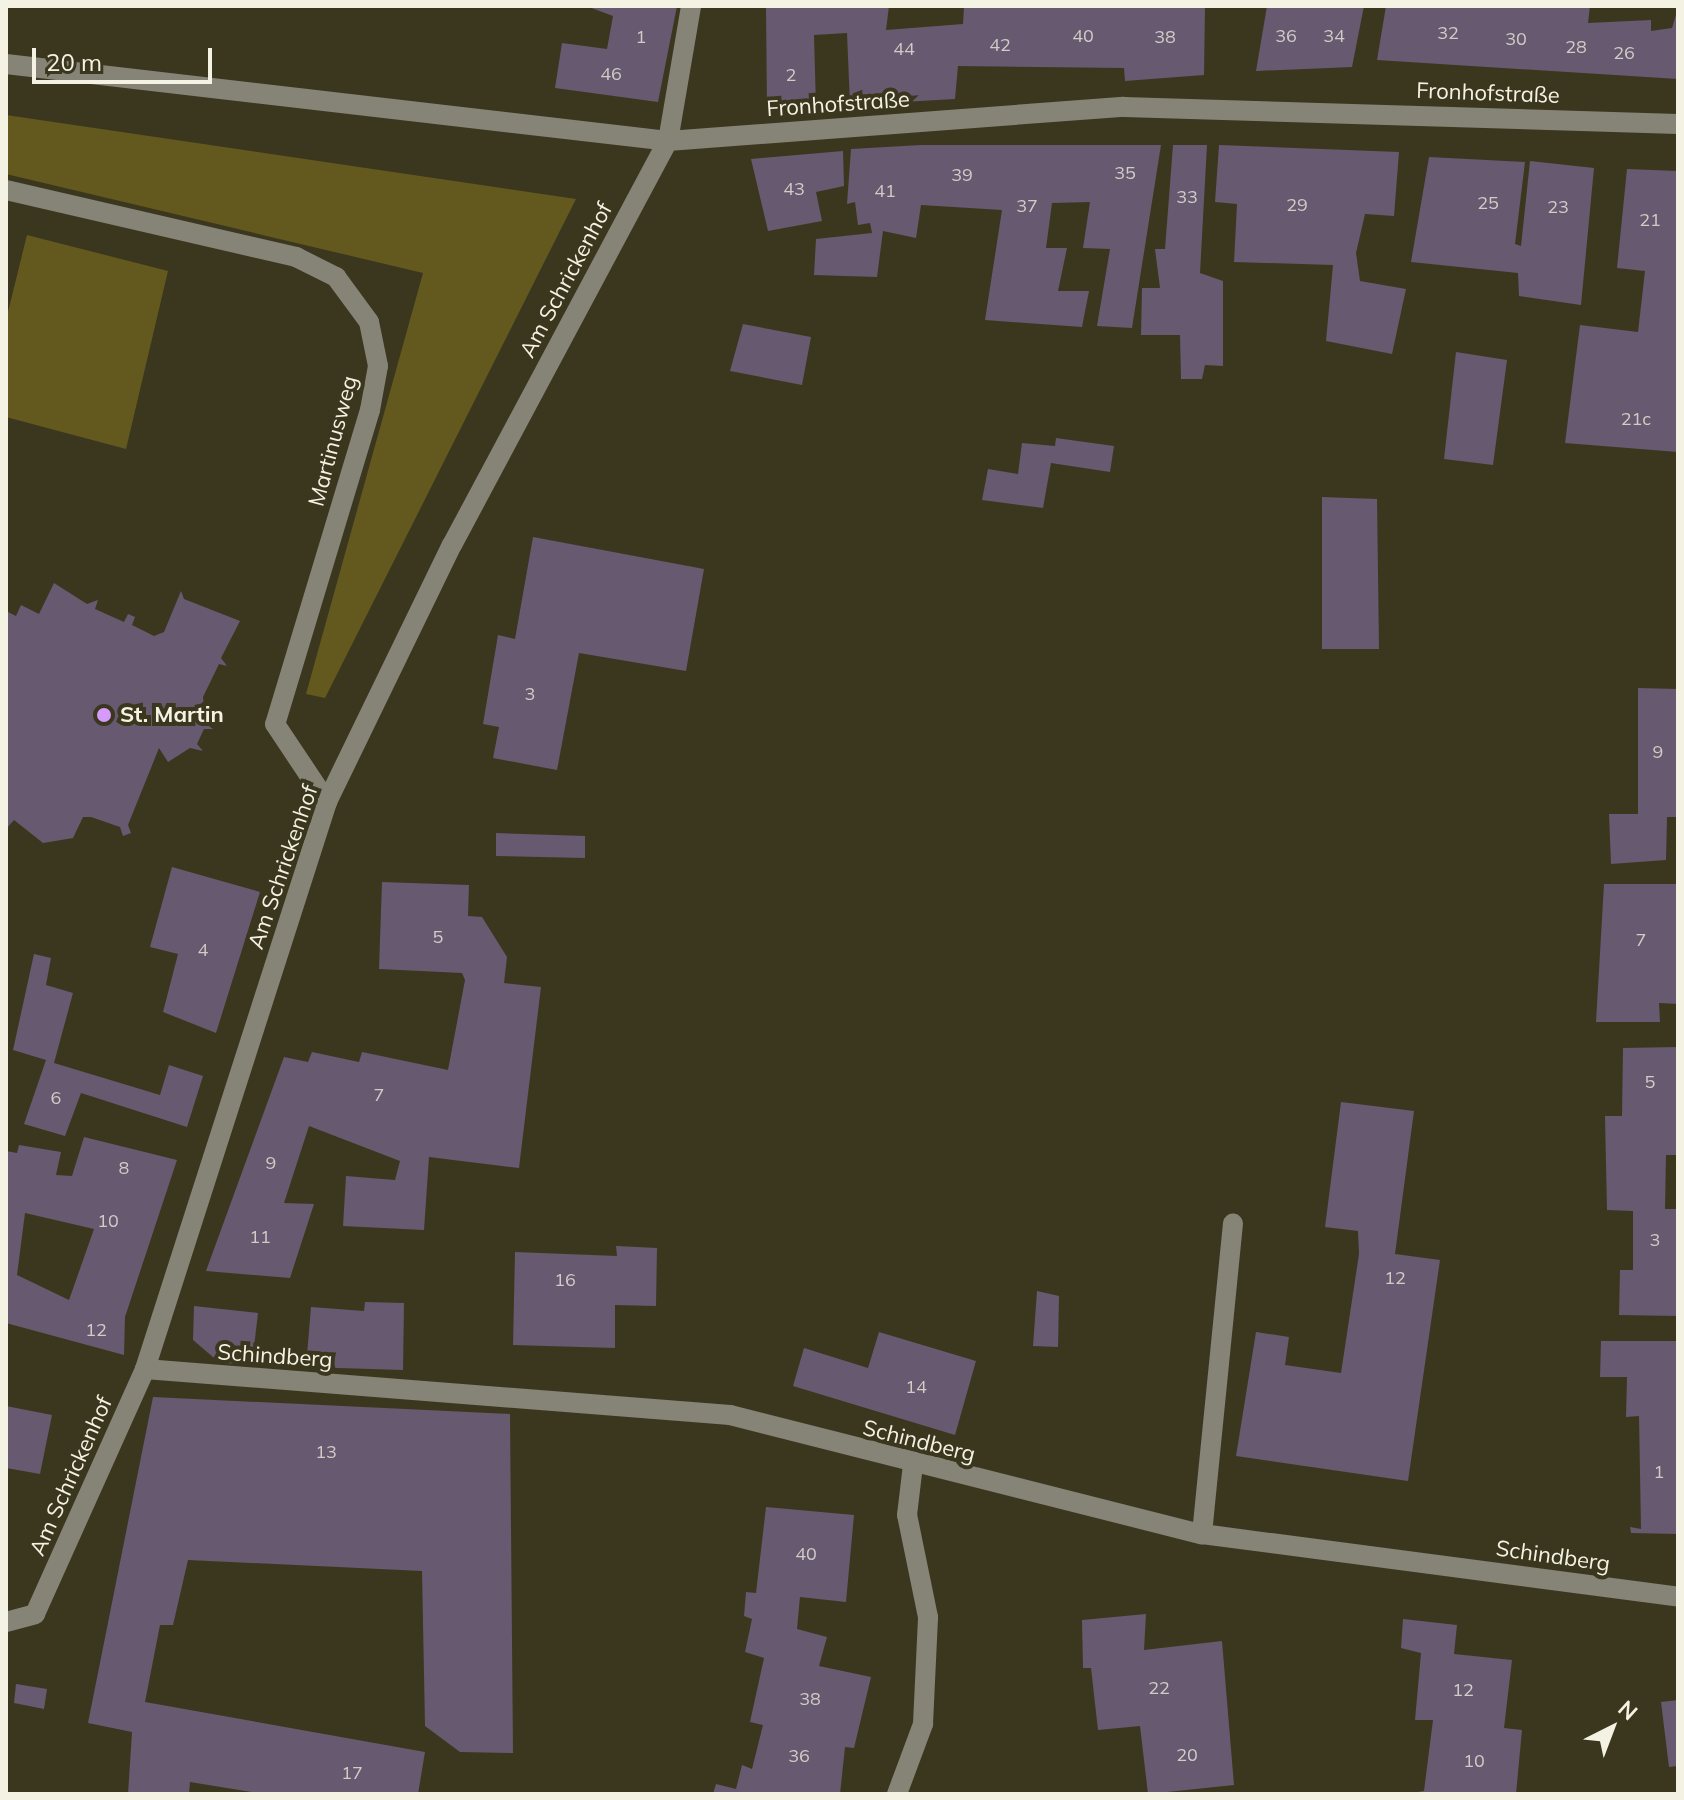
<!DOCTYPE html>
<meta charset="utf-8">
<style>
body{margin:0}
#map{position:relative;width:1684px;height:1800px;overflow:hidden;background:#3b371e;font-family:Mulish,sans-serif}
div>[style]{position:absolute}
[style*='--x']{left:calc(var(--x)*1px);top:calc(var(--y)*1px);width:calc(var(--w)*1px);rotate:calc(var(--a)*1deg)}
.green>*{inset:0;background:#63591f}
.building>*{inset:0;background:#675970}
.minor>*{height:20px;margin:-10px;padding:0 10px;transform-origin:10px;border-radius:10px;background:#858477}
.dots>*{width:22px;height:22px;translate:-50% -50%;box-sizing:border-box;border:4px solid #3b371e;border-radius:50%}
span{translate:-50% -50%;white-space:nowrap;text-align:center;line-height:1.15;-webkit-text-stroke:8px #3b371e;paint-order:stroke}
.number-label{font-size:18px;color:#d1ccc6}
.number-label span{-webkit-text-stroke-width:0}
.street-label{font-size:22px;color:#f4f2e3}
.poi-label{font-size:22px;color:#f4f2e3;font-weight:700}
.left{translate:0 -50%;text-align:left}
.frame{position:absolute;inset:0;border:8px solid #f4f2e3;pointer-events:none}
.north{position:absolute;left:1572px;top:1688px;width:80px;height:80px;-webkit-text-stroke:6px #3b371e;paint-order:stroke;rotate:42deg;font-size:22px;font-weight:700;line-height:32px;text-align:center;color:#f4f2e3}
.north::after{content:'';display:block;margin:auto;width:28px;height:36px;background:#f4f2e3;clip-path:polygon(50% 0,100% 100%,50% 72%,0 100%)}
.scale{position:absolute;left:32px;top:48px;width:180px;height:36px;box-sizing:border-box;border:4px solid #f4f2e3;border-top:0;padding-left:10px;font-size:24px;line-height:28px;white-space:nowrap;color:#f4f2e3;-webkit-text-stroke:6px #3b371e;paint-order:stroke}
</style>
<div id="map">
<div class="green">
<div style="clip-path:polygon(6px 115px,576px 199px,325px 698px,306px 694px,423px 273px,6px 174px)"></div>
<div style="clip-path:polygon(27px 235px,168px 271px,126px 449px,6px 417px,6px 320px)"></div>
</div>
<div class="building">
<div style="clip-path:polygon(586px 6px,677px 6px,658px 102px,555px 88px,562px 43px,607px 49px,613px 16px)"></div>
<div style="clip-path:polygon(766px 6px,889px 6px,886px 30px,963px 24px,964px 6px,1205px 6px,1204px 75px,1125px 81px,1124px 68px,958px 66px,955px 99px,850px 105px,847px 33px,814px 35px,816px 107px,767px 107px)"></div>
<div style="clip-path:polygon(1267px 6px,1364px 6px,1352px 67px,1256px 71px)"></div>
<div style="clip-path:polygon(1386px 6px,1590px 6px,1588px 23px,1651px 20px,1651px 31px,1672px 28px,1678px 8px,1678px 79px,1377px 60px)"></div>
<div style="clip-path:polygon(921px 145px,1161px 145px,1132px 328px,1097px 326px,1110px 249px,1083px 248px,1090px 202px,1052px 203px,1046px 248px,1067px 248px,1058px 291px,1089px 291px,1082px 327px,985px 320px,1002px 210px,921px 205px,916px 238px,883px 231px,877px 277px,814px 275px,816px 239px,872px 233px,870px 223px,858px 225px,855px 202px,847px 204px,851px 149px)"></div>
<div style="clip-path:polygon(1173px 145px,1207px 145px,1200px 273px,1223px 281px,1223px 366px,1205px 365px,1202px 379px,1181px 379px,1180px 335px,1141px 335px,1142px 288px,1160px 288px,1155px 249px,1165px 249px)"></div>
<div style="clip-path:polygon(1219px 145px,1399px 152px,1394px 216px,1365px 214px,1356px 253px,1360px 281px,1406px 289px,1392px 354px,1326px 341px,1333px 265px,1234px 262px,1237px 204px,1215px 202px)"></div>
<div style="clip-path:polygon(843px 151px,844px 186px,816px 192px,822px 221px,768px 231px,751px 159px)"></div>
<div style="clip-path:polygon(1429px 157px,1525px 162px,1515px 244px,1521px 246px,1530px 161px,1594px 168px,1581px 305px,1519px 296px,1518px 273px,1411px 262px)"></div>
<div style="clip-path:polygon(1627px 169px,1678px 171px,1678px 452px,1565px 443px,1580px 325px,1638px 332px,1645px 271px,1617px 268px)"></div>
<div style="clip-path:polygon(743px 324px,811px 337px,802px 385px,730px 371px)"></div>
<div style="clip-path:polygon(1456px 352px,1507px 360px,1493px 465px,1444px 459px)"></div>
<div style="clip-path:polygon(1056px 438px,1114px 446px,1110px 472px,1051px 463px,1043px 508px,982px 500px,988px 469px,1018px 474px,1022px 443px,1055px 446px)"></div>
<div style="clip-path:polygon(1322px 497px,1377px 499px,1379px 649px,1322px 649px)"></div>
<div style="clip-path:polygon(533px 537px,704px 569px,686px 671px,579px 653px,557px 770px,493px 758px,499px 727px,483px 724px,498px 635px,515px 639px)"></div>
<div style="clip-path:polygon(54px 583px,87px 604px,98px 600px,95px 609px,124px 622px,128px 614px,135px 617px,132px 625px,154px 636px,164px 632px,181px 591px,184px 599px,240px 621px,221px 658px,227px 666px,219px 664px,203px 697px,205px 723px,213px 729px,204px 729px,197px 744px,203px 751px,190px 748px,168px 762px,159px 748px,128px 825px,131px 833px,123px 836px,120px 827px,91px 817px,83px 817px,73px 838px,43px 843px,14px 820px,6px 829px,6px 611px,16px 616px,21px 605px,39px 614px)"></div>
<div style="clip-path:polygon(1638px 688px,1678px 689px,1678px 817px,1667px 817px,1666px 860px,1611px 864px,1609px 814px,1638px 814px)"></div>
<div style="clip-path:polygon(496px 833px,585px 836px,585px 858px,496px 856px)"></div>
<div style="clip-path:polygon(172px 867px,260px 892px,216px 1033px,163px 1012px,178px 954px,150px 947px)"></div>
<div style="clip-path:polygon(382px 882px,469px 885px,468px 916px,482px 917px,507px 957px,504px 983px,541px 987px,519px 1168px,429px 1157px,424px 1230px,343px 1226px,346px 1176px,395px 1180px,400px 1161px,309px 1126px,284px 1203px,314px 1204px,290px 1278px,206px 1271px,284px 1057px,308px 1062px,312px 1052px,359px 1062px,362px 1052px,448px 1070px,465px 980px,462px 973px,379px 969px)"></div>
<div style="clip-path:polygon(1604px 884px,1678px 884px,1678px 1004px,1659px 1003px,1660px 1022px,1596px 1022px)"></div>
<div style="clip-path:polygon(34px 954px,51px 958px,46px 985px,73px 993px,54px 1063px,160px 1095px,169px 1065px,203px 1076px,187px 1127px,81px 1093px,65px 1136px,24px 1124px,46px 1060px,13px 1050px)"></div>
<div style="clip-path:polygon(1678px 1047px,1678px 1155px,1666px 1155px,1665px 1209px,1678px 1209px,1678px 1316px,1619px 1315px,1620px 1270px,1633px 1270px,1633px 1211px,1607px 1210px,1605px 1116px,1622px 1116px,1623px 1048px)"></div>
<div style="clip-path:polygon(1341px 1102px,1414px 1111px,1395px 1254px,1440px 1260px,1408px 1481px,1236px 1456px,1256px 1332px,1289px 1337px,1285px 1365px,1341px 1373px,1359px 1254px,1358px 1231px,1325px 1227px)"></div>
<div style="clip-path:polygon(evenodd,84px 1137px,177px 1160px,125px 1317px,124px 1355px,6px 1323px,6px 1151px,17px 1153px,19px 1145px,61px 1152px,56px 1175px,72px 1176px,84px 1137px,25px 1213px,94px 1229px,69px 1300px,17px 1275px,25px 1213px)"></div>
<div style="clip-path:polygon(616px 1246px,657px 1248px,656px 1306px,615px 1305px,615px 1348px,513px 1345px,515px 1252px,617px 1256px)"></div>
<div style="clip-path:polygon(1037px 1291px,1059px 1296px,1058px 1347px,1033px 1346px)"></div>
<div style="clip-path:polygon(365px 1302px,404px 1303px,403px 1370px,306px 1367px,311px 1307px,364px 1311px)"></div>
<div style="clip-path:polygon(194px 1306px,258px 1313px,252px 1364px,220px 1363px,193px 1340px)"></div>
<div style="clip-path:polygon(879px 1332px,976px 1361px,955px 1435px,793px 1386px,804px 1348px,868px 1368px)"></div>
<div style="clip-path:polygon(1601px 1341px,1678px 1341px,1678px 1534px,1631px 1533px,1630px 1527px,1641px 1529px,1639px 1416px,1626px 1417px,1627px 1377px,1600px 1377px)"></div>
<div style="clip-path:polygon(153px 1397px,510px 1414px,513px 1753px,460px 1752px,425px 1726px,422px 1571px,188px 1560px,173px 1625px,160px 1625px,145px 1702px,425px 1752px,418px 1794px,264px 1794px,190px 1782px,189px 1794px,128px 1794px,132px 1732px,88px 1723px)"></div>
<div style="clip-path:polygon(6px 1406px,52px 1415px,40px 1474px,6px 1468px)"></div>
<div style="clip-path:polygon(766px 1507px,854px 1515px,846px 1602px,800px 1597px,797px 1629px,827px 1637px,819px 1666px,871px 1677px,854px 1748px,845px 1747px,840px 1794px,713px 1794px,716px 1784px,736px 1789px,742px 1765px,752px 1769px,763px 1725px,750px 1722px,764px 1658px,745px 1652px,752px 1619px,744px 1616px,746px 1592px,756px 1593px)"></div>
<div style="clip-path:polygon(1146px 1614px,1144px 1650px,1222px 1641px,1234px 1785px,1148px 1794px,1140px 1726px,1098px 1730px,1091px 1668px,1083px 1668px,1082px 1620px)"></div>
<div style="clip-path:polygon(1403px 1619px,1457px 1625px,1454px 1654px,1512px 1660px,1504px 1728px,1522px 1730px,1516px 1794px,1405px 1794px,1424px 1791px,1433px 1720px,1415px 1720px,1421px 1653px,1401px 1648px)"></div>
<div style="clip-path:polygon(16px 1684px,47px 1689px,44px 1709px,14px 1703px)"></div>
<div style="clip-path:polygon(1678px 1700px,1678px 1766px,1669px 1767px,1661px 1702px)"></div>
</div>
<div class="minor">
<div style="--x:6;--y:64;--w:666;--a:6.63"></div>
<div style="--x:668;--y:141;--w:457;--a:-4.3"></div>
<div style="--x:1124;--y:107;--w:554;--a:1.76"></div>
<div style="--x:6;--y:190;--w:298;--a:13"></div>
<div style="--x:296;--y:257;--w:45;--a:26.6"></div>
<div style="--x:336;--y:277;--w:56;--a:53.7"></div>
<div style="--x:369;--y:322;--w:45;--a:78.4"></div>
<div style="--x:378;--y:366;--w:45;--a:100.3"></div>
<div style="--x:370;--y:410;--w:328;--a:106.8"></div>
<div style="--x:275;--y:724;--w:94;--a:56.3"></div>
<div style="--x:145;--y:1369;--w:587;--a:4.5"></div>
<div style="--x:730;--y:1415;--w:487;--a:14.2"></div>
<div style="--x:1202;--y:1534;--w:480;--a:7.5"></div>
<div style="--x:1202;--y:1534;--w:312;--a:-84.3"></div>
<div style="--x:6;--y:1622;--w:30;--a:-15"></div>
<div style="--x:35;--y:1614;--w:269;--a:-65.8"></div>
<div style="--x:145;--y:1369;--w:595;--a:-72.2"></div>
<div style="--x:327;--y:802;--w:286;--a:-64.1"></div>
<div style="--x:452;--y:545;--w:458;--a:-61.9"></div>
<div style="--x:668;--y:141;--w:137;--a:-80.3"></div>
<div style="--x:897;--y:1794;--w:75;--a:-69.6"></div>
<div style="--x:923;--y:1724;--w:107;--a:-87.3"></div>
<div style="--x:928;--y:1617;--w:104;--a:-101.6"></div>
<div style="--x:907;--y:1515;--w:50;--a:-83.2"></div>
</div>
<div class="dots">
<div style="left:104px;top:715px;background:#d69bfa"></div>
</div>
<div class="number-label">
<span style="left:1448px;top:33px">32</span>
<span style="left:1083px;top:36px">40</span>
<span style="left:1286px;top:36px">36</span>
<span style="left:1334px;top:36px">34</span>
<span style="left:641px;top:37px">1</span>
<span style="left:1165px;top:37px">38</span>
<span style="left:1516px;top:39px">30</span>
<span style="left:1000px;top:45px">42</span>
<span style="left:1576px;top:47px">28</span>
<span style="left:904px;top:49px">44</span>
<span style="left:1624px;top:53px">26</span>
<span style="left:611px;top:74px">46</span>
<span style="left:791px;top:75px">2</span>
<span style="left:1125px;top:173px">35</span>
<span style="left:962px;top:175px">39</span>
<span style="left:794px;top:189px">43</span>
<span style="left:885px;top:191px">41</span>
<span style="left:1187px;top:197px">33</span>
<span style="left:1488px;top:203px">25</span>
<span style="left:1297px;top:205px">29</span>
<span style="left:1027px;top:206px">37</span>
<span style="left:1558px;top:207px">23</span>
<span style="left:1650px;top:220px">21</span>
<span style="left:1636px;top:419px">21c</span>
<span style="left:530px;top:694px">3</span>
<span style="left:1658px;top:752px">9</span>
<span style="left:438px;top:937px">5</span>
<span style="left:1641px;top:940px">7</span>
<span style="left:203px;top:950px">4</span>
<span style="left:1650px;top:1082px">5</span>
<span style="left:379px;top:1095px">7</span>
<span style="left:56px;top:1098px">6</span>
<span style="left:271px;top:1163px">9</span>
<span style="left:124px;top:1168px">8</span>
<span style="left:108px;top:1221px">10</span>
<span style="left:260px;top:1237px">11</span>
<span style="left:1655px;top:1240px">3</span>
<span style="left:1395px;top:1278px">12</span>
<span style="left:565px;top:1280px">16</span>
<span style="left:96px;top:1330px">12</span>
<span style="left:916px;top:1387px">14</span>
<span style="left:326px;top:1452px">13</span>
<span style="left:1659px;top:1472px">1</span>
<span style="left:806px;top:1554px">40</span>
<span style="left:1159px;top:1688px">22</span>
<span style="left:1463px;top:1690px">12</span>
<span style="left:810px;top:1699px">38</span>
<span style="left:1187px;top:1755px">20</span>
<span style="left:799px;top:1756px">36</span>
<span style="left:1474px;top:1761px">10</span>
<span style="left:352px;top:1773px">17</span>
</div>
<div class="street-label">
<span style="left:1488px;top:93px;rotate:2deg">Fronhofstraße</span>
<span style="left:838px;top:104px;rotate:-4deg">Fronhofstraße</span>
<span style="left:566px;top:280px;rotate:-62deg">Am Schrickenhof</span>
<span style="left:333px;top:441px;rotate:-75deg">Martinusweg</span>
<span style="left:283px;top:867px;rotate:-71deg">Am Schrickenhof</span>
<span style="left:275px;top:1356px;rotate:4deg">Schindberg</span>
<span style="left:919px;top:1441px;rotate:14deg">Schindberg</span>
<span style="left:71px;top:1476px;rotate:-66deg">Am Schrickenhof</span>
<span style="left:1553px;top:1556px;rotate:8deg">Schindberg</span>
</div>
<div class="poi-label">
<span class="left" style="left:120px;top:715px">St. Martin</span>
</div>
<div class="frame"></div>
<div class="north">N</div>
<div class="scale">20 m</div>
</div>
